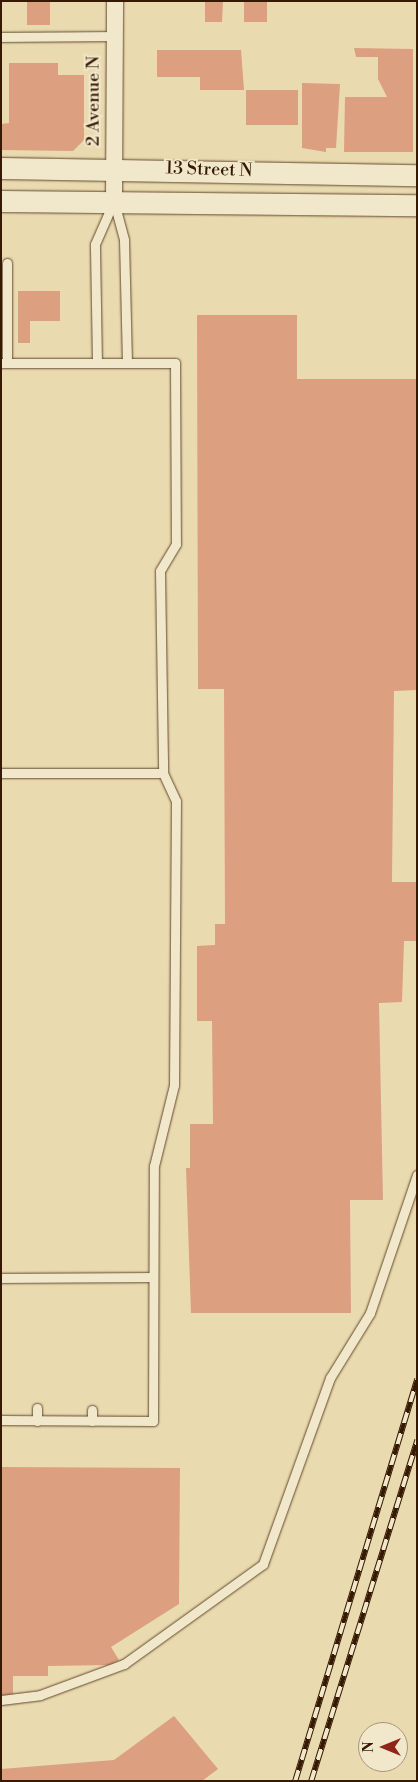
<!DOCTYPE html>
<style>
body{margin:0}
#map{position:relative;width:418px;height:1782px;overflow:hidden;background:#eadaaf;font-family:"Libre Bodoni",serif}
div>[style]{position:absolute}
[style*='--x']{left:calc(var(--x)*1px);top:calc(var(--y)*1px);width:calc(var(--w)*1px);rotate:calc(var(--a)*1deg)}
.building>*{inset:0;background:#dc9f80}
.roads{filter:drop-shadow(0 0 1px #62492c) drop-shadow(0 0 1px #62492c)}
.service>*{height:9px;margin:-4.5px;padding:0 4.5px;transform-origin:4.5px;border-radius:4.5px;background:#f1e7cb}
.minor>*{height:16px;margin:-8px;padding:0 8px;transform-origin:8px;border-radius:8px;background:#f1e7cb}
.tertiary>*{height:21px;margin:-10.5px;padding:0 10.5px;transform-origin:10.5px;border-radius:10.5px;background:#f1e7cb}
.rail>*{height:5.5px;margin-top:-2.75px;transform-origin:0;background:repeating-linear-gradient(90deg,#f1e7cb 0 11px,#351900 0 22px);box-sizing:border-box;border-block:1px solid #351900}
span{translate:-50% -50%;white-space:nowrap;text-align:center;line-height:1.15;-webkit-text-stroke:4px #f1e7cb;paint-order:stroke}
.street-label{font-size:18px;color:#351900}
.frame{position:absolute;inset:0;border:2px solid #351900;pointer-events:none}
.north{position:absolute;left:358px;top:1722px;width:50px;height:50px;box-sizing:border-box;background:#f1e7cb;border:1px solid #a6957a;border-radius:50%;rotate:270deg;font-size:14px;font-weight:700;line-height:20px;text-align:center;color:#351900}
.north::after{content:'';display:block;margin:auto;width:18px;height:22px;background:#8f2418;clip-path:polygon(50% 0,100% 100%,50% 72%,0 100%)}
</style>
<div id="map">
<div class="building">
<div style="clip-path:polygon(27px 1px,50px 1px,50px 25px,27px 25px)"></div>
<div style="clip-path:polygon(205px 1px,223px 1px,222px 22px,205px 22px)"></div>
<div style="clip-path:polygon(244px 1px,267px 1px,267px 22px,244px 22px)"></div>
<div style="clip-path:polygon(354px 48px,413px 49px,413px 152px,344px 152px,345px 97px,387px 97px,378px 79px,378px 57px,356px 57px)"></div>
<div style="clip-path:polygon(157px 50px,241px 50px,244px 90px,200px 90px,200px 77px,157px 77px)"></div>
<div style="clip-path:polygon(9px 63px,58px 63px,58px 75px,84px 75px,84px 140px,73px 151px,1px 150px,1px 124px,9px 123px)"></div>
<div style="clip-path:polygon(302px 83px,340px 84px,336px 148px,326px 148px,326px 152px,302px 148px)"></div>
<div style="clip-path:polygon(246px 90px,298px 90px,298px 125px,246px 125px)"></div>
<div style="clip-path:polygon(18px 291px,60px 291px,60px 321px,30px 321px,30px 343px,18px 343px)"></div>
<div style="clip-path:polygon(197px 315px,297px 315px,297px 379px,417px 379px,417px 690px,394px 691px,392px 882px,417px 882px,417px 941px,404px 941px,402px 1002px,379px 1003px,383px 1200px,350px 1200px,351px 1313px,191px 1313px,186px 1168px,190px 1168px,190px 1124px,213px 1124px,212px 1021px,197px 1021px,197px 946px,215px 945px,215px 924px,225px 924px,224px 689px,198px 689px)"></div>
<div style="clip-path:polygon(1px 1467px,180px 1468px,179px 1604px,111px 1647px,119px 1660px,110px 1665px,48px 1666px,48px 1676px,13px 1676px,13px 1696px,1px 1696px)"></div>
<div style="clip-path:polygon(174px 1716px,218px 1769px,202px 1781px,1px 1781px,1px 1769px,114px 1760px)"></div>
</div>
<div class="roads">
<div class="service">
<div style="--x:1;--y:37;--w:114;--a:-0.5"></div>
<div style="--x:114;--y:202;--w:39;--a:75"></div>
<div style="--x:124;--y:240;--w:123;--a:88.6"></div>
<div style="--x:7;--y:263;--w:100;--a:90"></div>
<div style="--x:1;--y:363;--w:174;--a:0"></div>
<div style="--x:175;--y:363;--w:181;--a:89.7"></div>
<div style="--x:176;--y:544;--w:31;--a:121"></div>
<div style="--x:160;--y:571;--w:202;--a:89.1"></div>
<div style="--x:163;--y:773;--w:162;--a:180"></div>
<div style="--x:97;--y:363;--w:119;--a:-91"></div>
<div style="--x:95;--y:244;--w:45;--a:-66.3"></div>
<div style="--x:1;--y:1278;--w:150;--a:-0.4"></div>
<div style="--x:37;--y:1408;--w:13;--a:90"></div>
<div style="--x:92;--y:1410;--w:11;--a:90"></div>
<div style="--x:1;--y:1420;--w:152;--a:0.4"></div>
<div style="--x:153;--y:1421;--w:255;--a:-89.8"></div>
<div style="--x:154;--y:1166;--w:83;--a:-76.1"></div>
<div style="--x:174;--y:1085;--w:284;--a:-89.6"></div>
<div style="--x:176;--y:801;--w:31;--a:-115"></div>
<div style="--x:1;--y:1700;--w:39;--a:-7"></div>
<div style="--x:40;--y:1695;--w:90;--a:-20.3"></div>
<div style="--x:124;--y:1664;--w:171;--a:-35.7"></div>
<div style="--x:263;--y:1564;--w:198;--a:-70.2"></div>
<div style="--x:330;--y:1378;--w:76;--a:-58.4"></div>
<div style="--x:370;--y:1313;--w:146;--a:-71.2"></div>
</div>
<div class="minor">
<div style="--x:114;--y:201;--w:200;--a:-89.7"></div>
</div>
<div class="tertiary">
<div style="--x:1;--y:168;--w:416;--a:1"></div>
<div style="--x:1;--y:201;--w:416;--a:0.6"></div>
</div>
</div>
<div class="rail">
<div style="--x:295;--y:1781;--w:420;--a:-73.1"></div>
<div style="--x:311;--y:1781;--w:357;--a:-72.7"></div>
</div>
<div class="street-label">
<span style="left:94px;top:101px;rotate:-90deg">2 Avenue N</span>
<span style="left:209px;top:170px;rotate:2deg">13 Street N</span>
</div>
<div class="frame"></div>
<div class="north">N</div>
</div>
